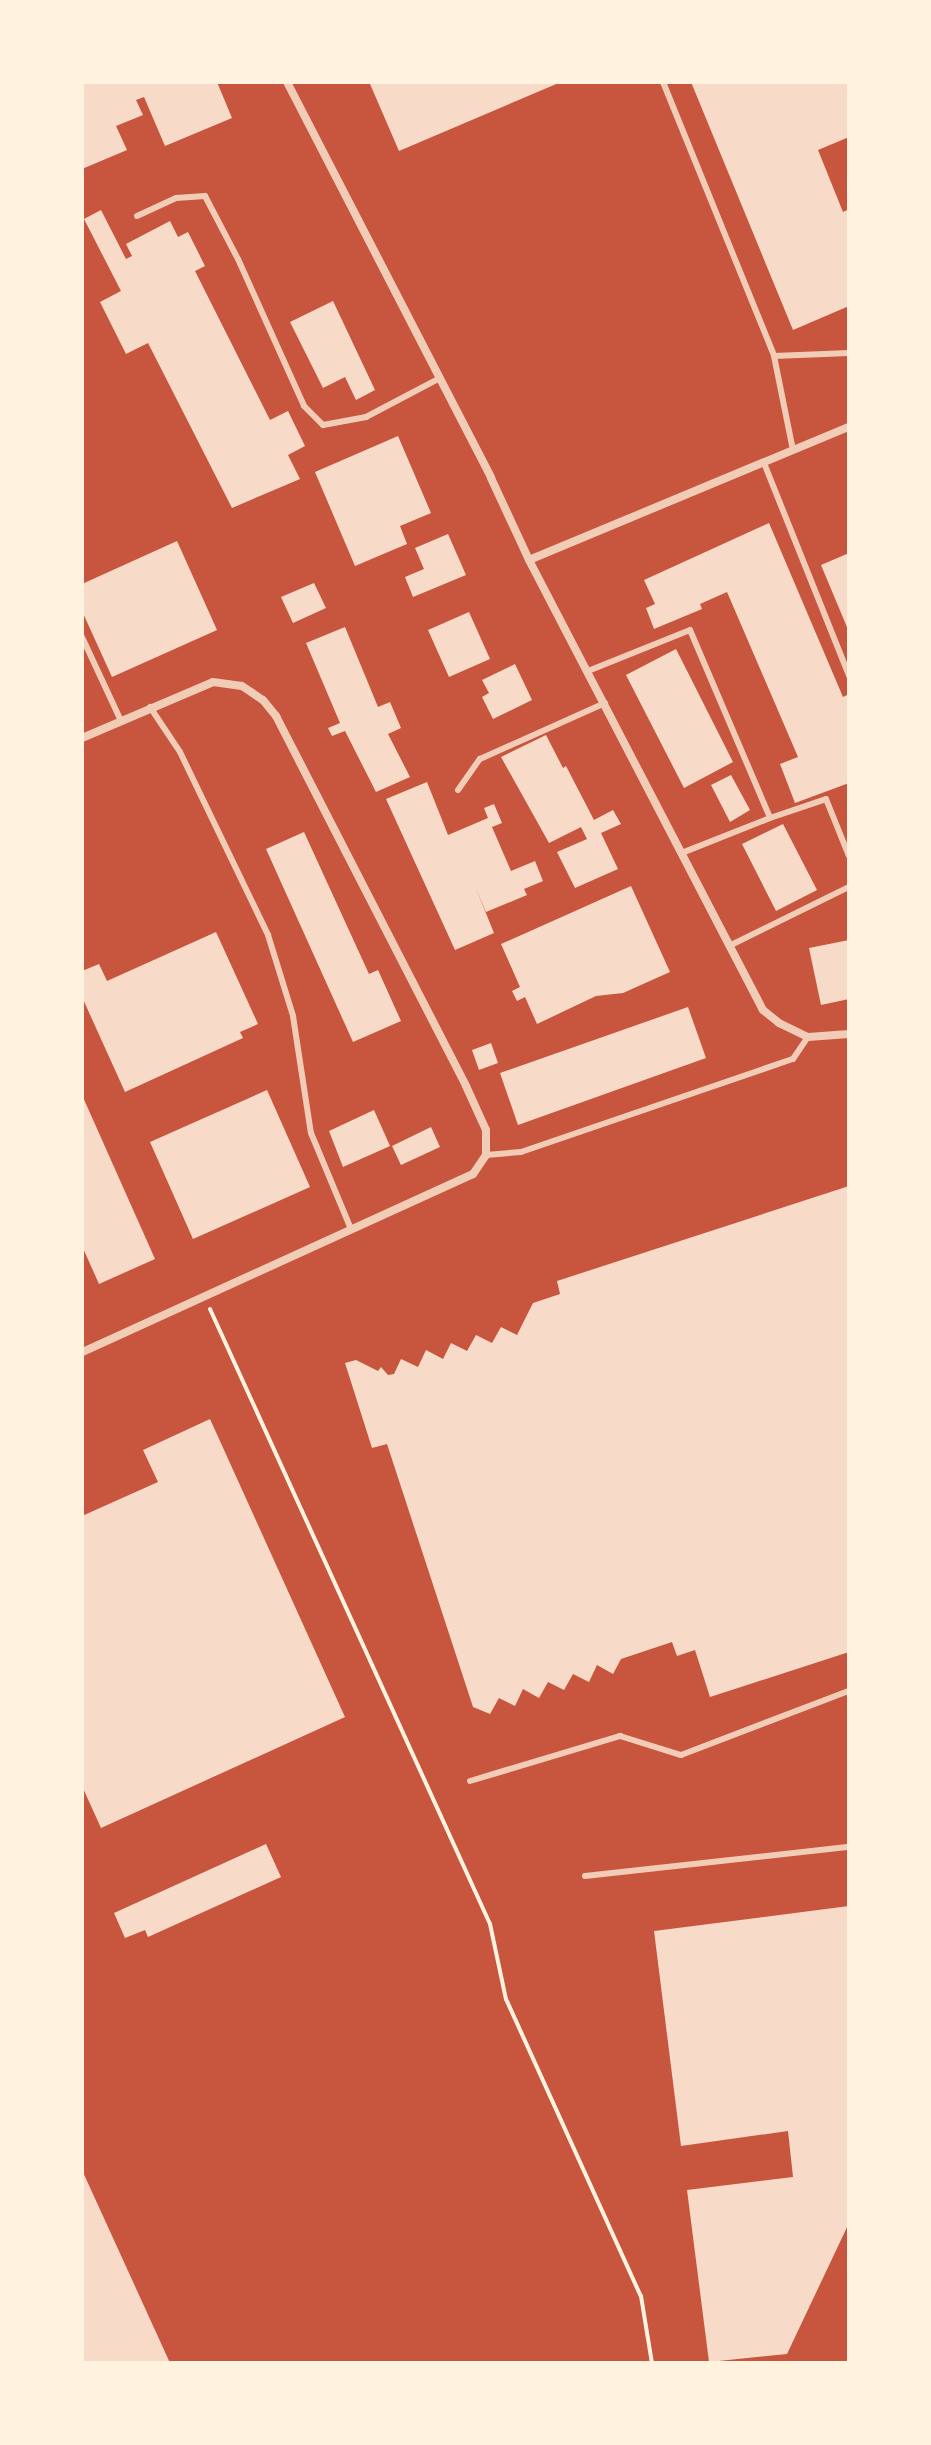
<!DOCTYPE html>
<style>
body{margin:0}
#map{position:relative;width:931px;height:2445px;overflow:hidden;background:#c8553d;font-family:"Sofia Sans Condensed",sans-serif}
div>[style]{position:absolute}
[style*='--x']{left:calc(var(--x)*1px);top:calc(var(--y)*1px);width:calc(var(--w)*1px);rotate:calc(var(--a)*1deg)}
.building>*{inset:0;background:#f7dbc8}
.path>*{height:4px;margin:-2px;padding:0 2px;transform-origin:2px;border-radius:2px;background:#fff3e0}
.service>*{height:6px;margin:-3px;padding:0 3px;transform-origin:3px;border-radius:3px;background:#f1ccb7}
.minor>*{height:8px;margin:-4px;padding:0 4px;transform-origin:4px;border-radius:4px;background:#f1ccb7}
span{translate:-50% -50%;white-space:nowrap;text-align:center;line-height:1.15;-webkit-text-stroke:8px #fff3e0;paint-order:stroke}
.frame{position:absolute;inset:0;border:84px solid #fff3e0;pointer-events:none}
</style>
<div id="map">
<div class="building">
<div style="clip-path:polygon(82px 82px,217px 82px,232px 118px,165px 146px,144px 97px,136px 100px,143px 115px,116px 126px,127px 150px,82px 169px)"></div>
<div style="clip-path:polygon(376px 82px,561px 82px,399px 151px,370px 84px)"></div>
<div style="clip-path:polygon(691px 82px,849px 82px,849px 137px,818px 150px,843px 212px,849px 209px,849px 306px,793px 330px)"></div>
<div style="clip-path:polygon(101px 210px,126px 259px,132px 256px,126px 244px,170px 221px,178px 237px,188px 232px,205px 266px,195px 271px,270px 420px,288px 411px,305px 446px,288px 455px,300px 479px,232px 508px,148px 343px,126px 354px,100px 302px,121px 291px,84px 219px)"></div>
<div style="clip-path:polygon(333px 301px,375px 390px,356px 400px,345px 377px,323px 388px,290px 322px)"></div>
<div style="clip-path:polygon(398px 436px,431px 513px,400px 526px,407px 544px,355px 566px,315px 472px)"></div>
<div style="clip-path:polygon(769px 523px,843px 697px,849px 694px,849px 783px,795px 803px,780px 764px,798px 757px,727px 592px,700px 604px,702px 609px,654px 629px,646px 608px,655px 604px,644px 580px)"></div>
<div style="clip-path:polygon(448px 534px,466px 575px,413px 597px,405px 577px,424px 569px,415px 548px)"></div>
<div style="clip-path:polygon(177px 541px,217px 630px,112px 677px,82px 611px,82px 584px)"></div>
<div style="clip-path:polygon(849px 553px,849px 632px,821px 565px)"></div>
<div style="clip-path:polygon(314px 583px,326px 608px,293px 623px,281px 597px)"></div>
<div style="clip-path:polygon(469px 612px,490px 659px,449px 677px,428px 630px)"></div>
<div style="clip-path:polygon(345px 627px,378px 707px,390px 702px,401px 728px,388px 734px,410px 777px,376px 792px,345px 731px,332px 736px,328px 728px,340px 723px,306px 643px)"></div>
<div style="clip-path:polygon(676px 649px,733px 762px,684px 788px,626px 675px)"></div>
<div style="clip-path:polygon(515px 664px,532px 700px,493px 719px,482px 697px,489px 693px,482px 680px)"></div>
<div style="clip-path:polygon(546px 735px,563px 768px,566px 766px,594px 820px,613px 810px,621px 824px,601px 833px,618px 869px,575px 888px,557px 852px,587px 839px,581px 827px,549px 843px,501px 757px)"></div>
<div style="clip-path:polygon(731px 775px,750px 810px,730px 822px,711px 785px)"></div>
<div style="clip-path:polygon(427px 782px,448px 835px,488px 818px,484px 808px,494px 804px,502px 823px,492px 827px,511px 871px,535px 861px,543px 881px,524px 889px,527px 895px,486px 912px,475px 886px,494px 933px,455px 950px,386px 799px)"></div>
<div style="clip-path:polygon(783px 824px,817px 890px,776px 911px,742px 844px)"></div>
<div style="clip-path:polygon(304px 832px,369px 974px,378px 970px,401px 1021px,353px 1042px,266px 849px)"></div>
<div style="clip-path:polygon(631px 886px,670px 972px,623px 993px,596px 996px,537px 1024px,525px 997px,517px 1001px,512px 991px,520px 987px,501px 944px)"></div>
<div style="clip-path:polygon(216px 932px,258px 1024px,240px 1032px,243px 1038px,125px 1092px,82px 997px,82px 971px,99px 964px,107px 981px)"></div>
<div style="clip-path:polygon(849px 940px,849px 999px,821px 1005px,809px 948px)"></div>
<div style="clip-path:polygon(688px 1007px,706px 1058px,518px 1125px,500px 1073px)"></div>
<div style="clip-path:polygon(491px 1043px,498px 1063px,479px 1070px,472px 1050px)"></div>
<div style="clip-path:polygon(267px 1090px,310px 1187px,193px 1239px,150px 1142px)"></div>
<div style="clip-path:polygon(82px 1095px,155px 1259px,99px 1284px,82px 1246px)"></div>
<div style="clip-path:polygon(374px 1110px,390px 1146px,343px 1167px,329px 1131px)"></div>
<div style="clip-path:polygon(431px 1127px,440px 1147px,401px 1165px,392px 1146px)"></div>
<div style="clip-path:polygon(849px 1186px,849px 1652px,710px 1697px,695px 1650px,677px 1656px,672px 1642px,621px 1659px,613px 1674px,597px 1665px,589px 1682px,573px 1674px,564px 1690px,548px 1682px,539px 1698px,523px 1689px,515px 1706px,499px 1698px,490px 1714px,473px 1707px,387px 1444px,372px 1448px,345px 1363px,356px 1360px,378px 1371px,381px 1367px,388px 1375px,394px 1374px,401px 1359px,418px 1367px,426px 1350px,443px 1359px,451px 1343px,467px 1351px,476px 1335px,492px 1343px,501px 1327px,517px 1335px,533px 1303px,560px 1294px,557px 1281px)"></div>
<div style="clip-path:polygon(210px 1419px,345px 1717px,101px 1828px,82px 1786px,82px 1516px,158px 1482px,143px 1450px)"></div>
<div style="clip-path:polygon(266px 1844px,281px 1877px,148px 1937px,145px 1930px,125px 1938px,114px 1913px)"></div>
<div style="clip-path:polygon(849px 1906px,849px 2223px,787px 2354px,709px 2362px,687px 2190px,793px 2177px,788px 2131px,681px 2146px,654px 1931px)"></div>
<div style="clip-path:polygon(82px 2170px,170px 2363px,82px 2363px)"></div>
</div>
<div class="path">
<div style="--x:210;--y:1309;--w:676;--a:65.52"></div>
<div style="--x:490;--y:1924;--w:77;--a:78"></div>
<div style="--x:506;--y:1999;--w:326;--a:65.6"></div>
<div style="--x:641;--y:2296;--w:68;--a:80.7"></div>
</div>
<div class="service">
<div style="--x:663;--y:82;--w:296;--a:67.9"></div>
<div style="--x:774;--y:356;--w:96;--a:78.6"></div>
<div style="--x:137;--y:216;--w:43;--a:-24.8"></div>
<div style="--x:176;--y:198;--w:29;--a:-4"></div>
<div style="--x:205;--y:196;--w:71;--a:62.4"></div>
<div style="--x:238;--y:259;--w:161;--a:65.8"></div>
<div style="--x:304;--y:406;--w:27;--a:45"></div>
<div style="--x:323;--y:425;--w:44;--a:-10.5"></div>
<div style="--x:366;--y:417;--w:84;--a:-27.8"></div>
<div style="--x:774;--y:356;--w:75;--a:-2.3"></div>
<div style="--x:764;--y:463;--w:229;--a:68.2"></div>
<div style="--x:82;--y:637;--w:93;--a:65.1"></div>
<div style="--x:588;--y:671;--w:110;--a:-21.9"></div>
<div style="--x:690;--y:630;--w:204;--a:66.9"></div>
<div style="--x:770;--y:818;--w:92;--a:158.4"></div>
<div style="--x:150;--y:707;--w:54;--a:56.3"></div>
<div style="--x:180;--y:752;--w:203;--a:64.3"></div>
<div style="--x:268;--y:935;--w:85;--a:72.8"></div>
<div style="--x:293;--y:1016;--w:118;--a:81.3"></div>
<div style="--x:311;--y:1133;--w:104;--a:67.4"></div>
<div style="--x:458;--y:790;--w:38;--a:-55"></div>
<div style="--x:480;--y:759;--w:137;--a:-24.1"></div>
<div style="--x:770;--y:818;--w:59;--a:-18.7"></div>
<div style="--x:826;--y:799;--w:61;--a:68"></div>
<div style="--x:731;--y:945;--w:131;--a:-26.2"></div>
<div style="--x:486;--y:1155;--w:35;--a:-5"></div>
<div style="--x:521;--y:1152;--w:287;--a:-18.9"></div>
<div style="--x:793;--y:1059;--w:27;--a:-56"></div>
<div style="--x:470;--y:1781;--w:157;--a:-16.7"></div>
<div style="--x:620;--y:1736;--w:64;--a:17.3"></div>
<div style="--x:681;--y:1755;--w:180;--a:-20.9"></div>
<div style="--x:585;--y:1876;--w:266;--a:-6.3"></div>
</div>
<div class="minor">
<div style="--x:287;--y:82;--w:445;--a:62.7"></div>
<div style="--x:491;--y:478;--w:90;--a:65.1"></div>
<div style="--x:529;--y:560;--w:507;--a:62.53"></div>
<div style="--x:763;--y:1010;--w:21;--a:39"></div>
<div style="--x:779;--y:1023;--w:32;--a:26"></div>
<div style="--x:808;--y:1037;--w:41;--a:-4.2"></div>
<div style="--x:529;--y:560;--w:347;--a:-22.6"></div>
<div style="--x:82;--y:738;--w:142;--a:-23.1"></div>
<div style="--x:213;--y:682;--w:29;--a:8"></div>
<div style="--x:242;--y:686;--w:25;--a:34"></div>
<div style="--x:263;--y:700;--w:21;--a:51"></div>
<div style="--x:276;--y:716;--w:416;--a:62.8"></div>
<div style="--x:466;--y:1086;--w:48;--a:65.6"></div>
<div style="--x:486;--y:1130;--w:25;--a:90"></div>
<div style="--x:486;--y:1155;--w:23;--a:124"></div>
<div style="--x:473;--y:1174;--w:430;--a:155.5"></div>
</div>
<div class="frame"></div>
</div>
